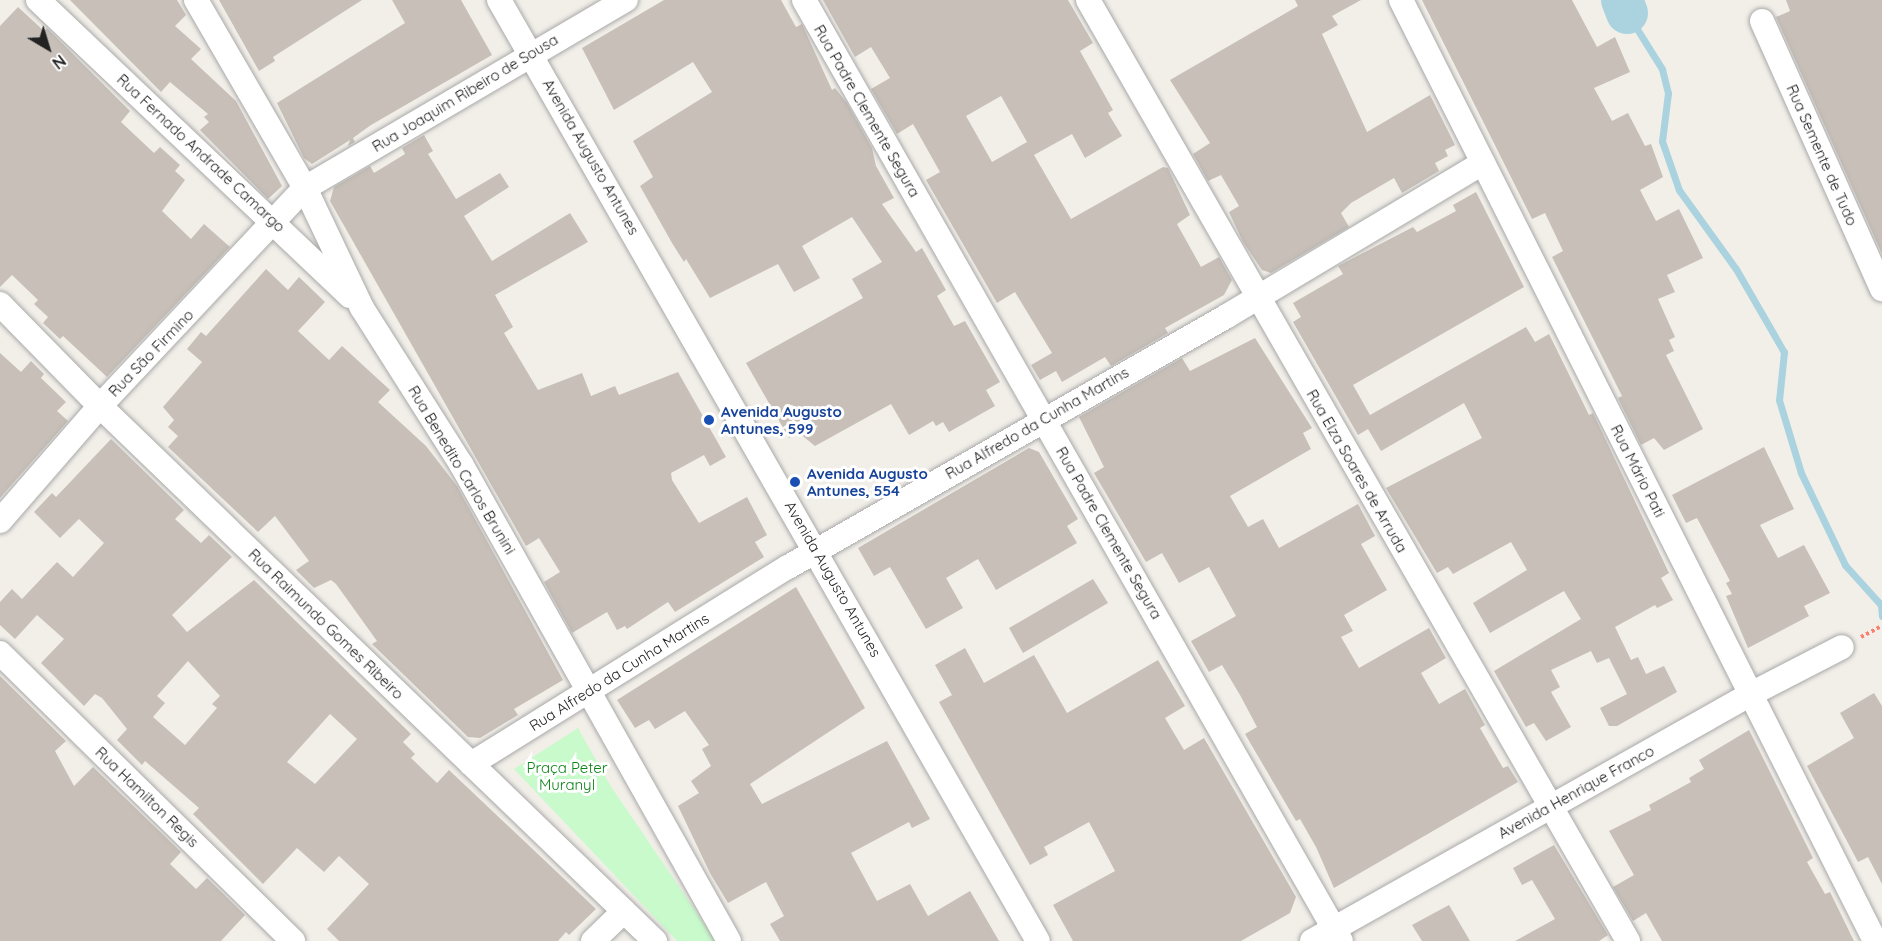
<!DOCTYPE html>
<meta charset="utf-8">
<style>
body{margin:0}
#map{position:relative;width:1882px;height:941px;overflow:hidden;background:#f2efe9;font-family:Quicksand,sans-serif}
div>[style]{position:absolute}
[style*='--x']{left:calc(var(--x)*1px);top:calc(var(--y)*1px);width:calc(var(--w)*1px);rotate:calc(var(--a)*1deg)}
.park>*{inset:0;background:#c8facc}
.stream>*{height:7px;margin:-3.5px;padding:0 3.5px;transform-origin:3.5px;border-radius:3.5px;background:#aad3df}
.river>*{height:42px;margin:-21px;padding:0 21px;transform-origin:21px;border-radius:21px;background:#aad3df}
.building>*{inset:0;background:#c7bfb8}
.path>*{height:4px;margin-top:-2px;transform-origin:0;background:repeating-linear-gradient(90deg,#fa8072 0 3px,transparent 0 6px)}
.roads{filter:drop-shadow(0 0 2px #a9a9a9) drop-shadow(0 0 2px #a9a9a9)}
.minor>*{height:24px;margin:-12px;padding:0 12px;transform-origin:12px;border-radius:12px;background:#fff}
.dots>*{width:16px;height:16px;translate:-50% -50%;box-sizing:border-box;border:3px solid #fff;border-radius:50%}
span{translate:-50% -50%;white-space:nowrap;text-align:center;line-height:1.15;-webkit-text-stroke:6px #fff;paint-order:stroke}
.street-label{font-size:15px;color:#222}
.transit-label{font-size:15px;color:#164399;font-weight:700}
.left{translate:0 -50%;text-align:left}
.park-label{font-size:15px;color:#0c8416}
.north{position:absolute;left:18px;top:18px;width:60px;height:60px;-webkit-text-stroke:4px #fff;paint-order:stroke;rotate:142deg;font-size:16px;font-weight:700;line-height:24px;text-align:center;color:#222}
.north::after{content:'';display:block;margin:auto;width:21px;height:27px;background:#222;clip-path:polygon(50% 0,100% 100%,50% 72%,0 100%)}
</style>
<div id="map">
<div class="park">
<div style="clip-path:polygon(578px 728px,610px 785px,716px 941px,677px 941px,514px 769px)"></div>
</div>
<div class="stream">
<div style="--x:1631;--y:0;--w:14;--a:107"></div>
<div style="--x:1627;--y:13;--w:66;--a:58"></div>
<div style="--x:1662;--y:69;--w:25;--a:76"></div>
<div style="--x:1668;--y:93;--w:48;--a:97.1"></div>
<div style="--x:1662;--y:141;--w:52;--a:70.9"></div>
<div style="--x:1679;--y:190;--w:97;--a:54.2"></div>
<div style="--x:1736;--y:269;--w:96;--a:60"></div>
<div style="--x:1784;--y:352;--w:48;--a:95.9"></div>
<div style="--x:1779;--y:400;--w:76;--a:73.2"></div>
<div style="--x:1801;--y:473;--w:102;--a:64.4"></div>
<div style="--x:1845;--y:565;--w:54;--a:48"></div>
<div style="--x:1881;--y:605;--w:11;--a:85"></div>
</div>
<div class="river">
<div style="--x:1622;--y:0;--w:14;--a:69"></div>
</div>
<div class="building">
<div style="clip-path:polygon(70px 0,177px 0,186px 15px,175px 26px,201px 49px,191px 59px,236px 101px,282px 186px,268px 199px,200px 130px,209px 122px,204px 117px,208px 114px,170px 82px,161px 92px)"></div>
<div style="clip-path:polygon(219px 0,362px 0,273px 57px,275px 61px,259px 71px)"></div>
<div style="clip-path:polygon(392px 0,461px 0,492px 55px,371px 125px,353px 138px,355px 142px,348px 146px,350px 140px,312px 164px,304px 158px,277px 103px,405px 23px)"></div>
<div style="clip-path:polygon(664px 0,781px 0,796px 27px,802px 24px,832px 90px,835px 88px,847px 103px,872px 148px,876px 166px,894px 198px,882px 204px,916px 252px,922px 248px,946px 290px,937px 296px,954px 326px,965px 321px,1000px 382px,986px 390px,995px 406px,949px 432px,943px 422px,936px 426px,933px 421px,909px 435px,891px 404px,815px 446px,799px 433px,789px 438px,746px 363px,863px 298px,852px 279px,882px 262px,852px 217px,802px 246px,820px 278px,794px 292px,778px 264px,710px 298px,686px 259px,684px 262px,672px 243px,640px 186px,653px 177px,633px 141px,712px 92px,693px 62px,614px 110px,582px 48px)"></div>
<div style="clip-path:polygon(evenodd,823px 0,1068px 0,1093px 43px,1080px 51px,1113px 110px,1108px 113px,1122px 136px,1085px 158px,1072px 134px,1034px 155px,1071px 219px,1163px 167px,1168px 168px,1190px 215px,1177px 224px,1201px 267px,1219px 257px,1232px 280px,1224px 295px,1165px 328px,1168px 333px,1111px 366px,1105px 357px,1062px 382px,1056px 371px,1040px 380px,1031px 365px,1052px 353px,1015px 292px,997px 303px,926px 180px,940px 172px,913px 124px,897px 134px,871px 89px,890px 78px,871px 47px,855px 57px,823px 0,1001px 96px,1027px 142px,992px 162px,966px 116px,1001px 96px)"></div>
<div style="clip-path:polygon(1295px 0,1361px 0,1332px 16px,1338px 25px,1322px 34px,1367px 132px,1430px 95px,1455px 145px,1445px 150px,1448px 156px,1435px 163px,1439px 171px,1402px 193px,1394px 178px,1351px 203px,1341px 213px,1349px 227px,1271px 273px,1262px 270px,1243px 242px,1229px 212px,1239px 206px,1221px 175px,1208px 181px,1193px 154px,1210px 143px,1170px 80px,1298px 6px)"></div>
<div style="clip-path:polygon(1422px 0,1572px 0,1597px 47px,1615px 37px,1630px 72px,1594px 88px,1612px 121px,1628px 113px,1645px 146px,1651px 144px,1663px 177px,1640px 190px,1656px 221px,1679px 209px,1703px 258px,1667px 275px,1675px 292px,1658px 299px,1675px 337px,1669px 340px,1674px 351px,1666px 355px,1703px 429px,1664px 450px,1654px 438px,1641px 445px,1618px 398px,1622px 396px,1552px 257px,1563px 251px,1545px 213px,1532px 219px)"></div>
<div style="clip-path:polygon(1786px 0,1882px 0,1882px 254px,1776px 17px,1790px 11px)"></div>
<div style="clip-path:polygon(18px 7px,44px 31px,47px 28px,130px 111px,121px 122px,154px 153px,160px 147px,180px 165px,175px 171px,185px 180px,162px 211px,191px 239px,204px 224px,230px 247px,107px 377px,63px 336px,60px 339px,43px 323px,48px 317px,34px 304px,38px 300px,12px 275px,0 287px,0 26px)"></div>
<div style="clip-path:polygon(424px 135px,433px 151px,428px 154px,456px 199px,500px 173px,509px 187px,464px 216px,492px 261px,570px 213px,588px 242px,495px 295px,513px 327px,504px 333px,538px 390px,582px 373px,591px 396px,615px 386px,619px 395px,678px 372px,726px 457px,710px 466px,704px 455px,671px 473px,672px 480px,699px 523px,747px 497px,767px 535px,755px 542px,764px 557px,675px 612px,668px 602px,627px 629px,625px 626px,617px 630px,607px 612px,572px 633px,544px 582px,560px 572px,539px 538px,526px 546px,330px 201px,334px 187px,370px 166px,374px 173px,405px 154px,402px 148px)"></div>
<div style="clip-path:polygon(1476px 192px,1524px 287px,1353px 385px,1370px 415px,1526px 327px,1535px 342px,1549px 334px,1589px 415px,1593px 413px,1669px 573px,1661px 578px,1673px 600px,1657px 608px,1655px 605px,1615px 627px,1631px 660px,1638px 657px,1646px 674px,1664px 666px,1677px 692px,1617px 726px,1609px 726px,1600px 708px,1627px 694px,1609px 658px,1597px 663px,1591px 651px,1551px 670px,1560px 687px,1551px 692px,1571px 727px,1546px 741px,1534px 723px,1526px 727px,1494px 671px,1581px 619px,1564px 591px,1490px 633px,1473px 603px,1527px 570px,1511px 542px,1453px 574px,1448px 567px,1437px 573px,1386px 488px,1482px 438px,1464px 403px,1381px 451px,1368px 429px,1358px 435px,1293px 322px,1301px 317px,1293px 303px,1343px 274px,1338px 266px,1413px 227px,1417px 232px,1456px 211px,1453px 205px)"></div>
<div style="clip-path:polygon(266px 269px,288px 290px,299px 277px,325px 302px,298px 331px,329px 360px,342px 346px,390px 390px,378px 402px,426px 446px,457px 486px,563px 680px,514px 709px,518px 715px,480px 738px,468px 737px,372px 644px,377px 641px,336px 584px,331px 580px,314px 588px,296px 570px,309px 561px,275px 516px,258px 532px,168px 447px,178px 436px,168px 427px,174px 420px,163px 407px,202px 362px,187px 349px,201px 332px,206px 336px)"></div>
<div style="clip-path:polygon(1255px 338px,1312px 428px,1303px 433px,1311px 449px,1230px 496px,1248px 527px,1263px 519px,1279px 548px,1358px 504px,1375px 536px,1361px 544px,1387px 590px,1344px 615px,1353px 631px,1341px 637px,1359px 668px,1429px 628px,1446px 658px,1421px 673px,1439px 704px,1465px 689px,1485px 725px,1480px 728px,1503px 768px,1508px 766px,1518px 782px,1334px 888px,1316px 847px,1300px 819px,1296px 821px,1245px 734px,1257px 727px,1240px 695px,1222px 665px,1209px 672px,1191px 641px,1236px 616px,1209px 567px,1179px 583px,1162px 553px,1146px 562px,1094px 473px,1104px 467px,1079px 417px,1182px 358px,1190px 371px)"></div>
<div style="clip-path:polygon(0 353px,21px 372px,31px 361px,44px 374px,41px 378px,66px 402px,57px 411px,68px 421px,0 498px)"></div>
<div style="clip-path:polygon(evenodd,111px 439px,184px 510px,175px 519px,201px 543px,209px 535px,232px 557px,172px 615px,187px 632px,254px 580px,411px 734px,403px 742px,415px 754px,411px 758px,437px 783px,449px 770px,596px 909px,569px 935px,566px 932px,558px 941px,339px 941px,327px 929px,369px 884px,339px 856px,324px 872px,297px 848px,263px 884px,193px 814px,199px 808px,145px 761px,142px 765px,117px 740px,127px 729px,102px 698px,95px 694px,84px 706px,41px 663px,64px 639px,37px 615px,15px 639px,0 625px,0 602px,12px 589px,22px 599px,57px 562px,73px 577px,104px 543px,79px 519px,60px 538px,34px 512px,52px 493px,56px 497px,111px 439px,188px 661px,220px 696px,212px 704px,217px 708px,185px 745px,153px 717px,165px 703px,157px 696px,188px 661px,111px 439px,330px 714px,357px 739px,315px 784px,287px 762px,330px 714px)"></div>
<div style="clip-path:polygon(1764px 447px,1794px 509px,1760px 525px,1778px 558px,1804px 545px,1830px 593px,1804px 606px,1809px 616px,1748px 648px,1726px 596px,1732px 594px,1726px 583px,1730px 581px,1697px 518px,1686px 523px,1672px 495px)"></div>
<div style="clip-path:polygon(1029px 448px,1039px 452px,1078px 519px,1067px 526px,1077px 543px,996px 590px,978px 559px,946px 578px,963px 608px,926px 629px,890px 567px,874px 576px,858px 548px)"></div>
<div style="clip-path:polygon(1093px 579px,1108px 603px,1023px 653px,1009px 628px)"></div>
<div style="clip-path:polygon(796px 587px,865px 708px,750px 784px,762px 804px,887px 741px,930px 819px,912px 828px,909px 822px,851px 853px,877px 901px,910px 884px,928px 916px,970px 891px,999px 941px,780px 941px,770px 924px,784px 916px,766px 882px,728px 903px,710px 873px,678px 806px,699px 793px,691px 781px,711px 766px,702px 749px,709px 745px,685px 711px,655px 729px,649px 720px,635px 728px,617px 700px)"></div>
<div style="clip-path:polygon(965px 648px,984px 683px,1034px 655px,1067px 713px,1158px 660px,1185px 706px,1165px 718px,1184px 750px,1204px 738px,1296px 897px,1290px 913px,1241px 941px,1073px 941px,1053px 905px,1115px 871px,1089px 822px,1044px 847px,1048px 855px,1030px 865px,939px 702px,952px 695px,935px 665px)"></div>
<div style="clip-path:polygon(0 676px,66px 741px,55px 751px,74px 786px,93px 767px,181px 852px,170px 864px,196px 889px,207px 878px,245px 915px,221px 941px,0 941px)"></div>
<div style="clip-path:polygon(1874px 693px,1882px 706px,1882px 884px,1868px 857px,1858px 862px,1807px 766px,1854px 738px,1840px 713px)"></div>
<div style="clip-path:polygon(1749px 730px,1813px 858px,1807px 862px,1825px 894px,1830px 892px,1854px 941px,1662px 941px,1646px 913px,1633px 921px,1613px 887px,1634px 875px,1609px 831px,1651px 810px,1649px 805px,1691px 782px,1689px 778px,1704px 769px,1699px 760px)"></div>
<div style="clip-path:polygon(1554px 845px,1608px 935px,1599px 941px,1515px 941px,1555px 919px,1532px 880px,1522px 885px,1513px 868px)"></div>
<div style="clip-path:polygon(1449px 905px,1470px 941px,1422px 941px,1412px 925px)"></div>
</div>
<div class="path">
<div style="--x:1861;--y:637;--w:24;--a:-28"></div>
</div>
<div class="roads">
<div class="minor">
<div style="--x:38;--y:0;--w:430;--a:43.5"></div>
<div style="--x:196;--y:0;--w:217;--a:59.9"></div>
<div style="--x:305;--y:188;--w:133;--a:64.6"></div>
<div style="--x:362;--y:308;--w:185;--a:57.6"></div>
<div style="--x:461;--y:464;--w:547;--a:60.67"></div>
<div style="--x:499;--y:0;--w:1084;--a:60.2"></div>
<div style="--x:804;--y:0;--w:1083;--a:60.29"></div>
<div style="--x:1088;--y:0;--w:1085;--a:60.15"></div>
<div style="--x:1401;--y:0;--w:1054;--a:63.26"></div>
<div style="--x:1762;--y:21;--w:294;--a:65.9"></div>
<div style="--x:0;--y:304;--w:143;--a:45.6"></div>
<div style="--x:100;--y:406;--w:771;--a:43.95"></div>
<div style="--x:0;--y:521;--w:152;--a:-49"></div>
<div style="--x:100;--y:406;--w:299;--a:-46.8"></div>
<div style="--x:305;--y:188;--w:372;--a:-30.4"></div>
<div style="--x:0;--y:653;--w:411;--a:44.5"></div>
<div style="--x:471;--y:764;--w:373;--a:-31.9"></div>
<div style="--x:788;--y:567;--w:506;--a:-29.76"></div>
<div style="--x:1227;--y:316;--w:298;--a:-30.9"></div>
<div style="--x:593;--y:941;--w:43;--a:-44.1"></div>
<div style="--x:1312;--y:941;--w:504;--a:-29.36"></div>
<div style="--x:1751;--y:694;--w:102;--a:-27.3"></div>
</div>
</div>
<div class="dots">
<div style="left:709px;top:420px;background:#1a4fb4"></div>
<div style="left:795px;top:482px;background:#1a4fb4"></div>
</div>
<div class="street-label">
<span style="left:465px;top:93px;rotate:-31deg">Rua Joaquim Ribeiro de Sousa</span>
<span style="left:867px;top:111px;rotate:60deg">Rua Padre Clemente Segura</span>
<span style="left:201px;top:153px;rotate:43deg">Rua Fernado Andrade Camargo</span>
<span style="left:1822px;top:155px;rotate:66deg">Rua Semente de Tudo</span>
<span style="left:591px;top:157px;rotate:60deg">Avenida Augusto Antunes</span>
<span style="left:151px;top:353px;rotate:-46deg">Rua São Firmino</span>
<span style="left:1037px;top:423px;rotate:-30deg">Rua Alfredo da Cunha Martins</span>
<span style="left:462px;top:470px;rotate:59deg">Rua Benedito Carlos Brunini</span>
<span style="left:1357px;top:471px;rotate:60deg">Rua Elza Soares de Arruda</span>
<span style="left:1638px;top:471px;rotate:63deg">Rua Mário Pati</span>
<span style="left:1109px;top:533px;rotate:60deg">Rua Padre Clemente Segura</span>
<span style="left:833px;top:579px;rotate:60deg">Avenida Augusto Antunes</span>
<span style="left:326px;top:624px;rotate:44deg">Rua Raimundo Gomes Ribeiro</span>
<span style="left:619px;top:672px;rotate:-32deg">Rua Alfredo da Cunha Martins</span>
<span style="left:1576px;top:792px;rotate:-29deg">Avenida Henrique Franco</span>
<span style="left:147px;top:797px;rotate:44deg">Rua Hamilton Regis</span>
</div>
<div class="transit-label">
<span class="left" style="left:721px;top:420px">Avenida Augusto<br>Antunes, 599</span>
<span class="left" style="left:807px;top:482px">Avenida Augusto<br>Antunes, 554</span>
</div>
<div class="park-label">
<span style="left:567px;top:776px">Praça Peter<br>Muranyl</span>
</div>
<div class="north">N</div>
</div>
